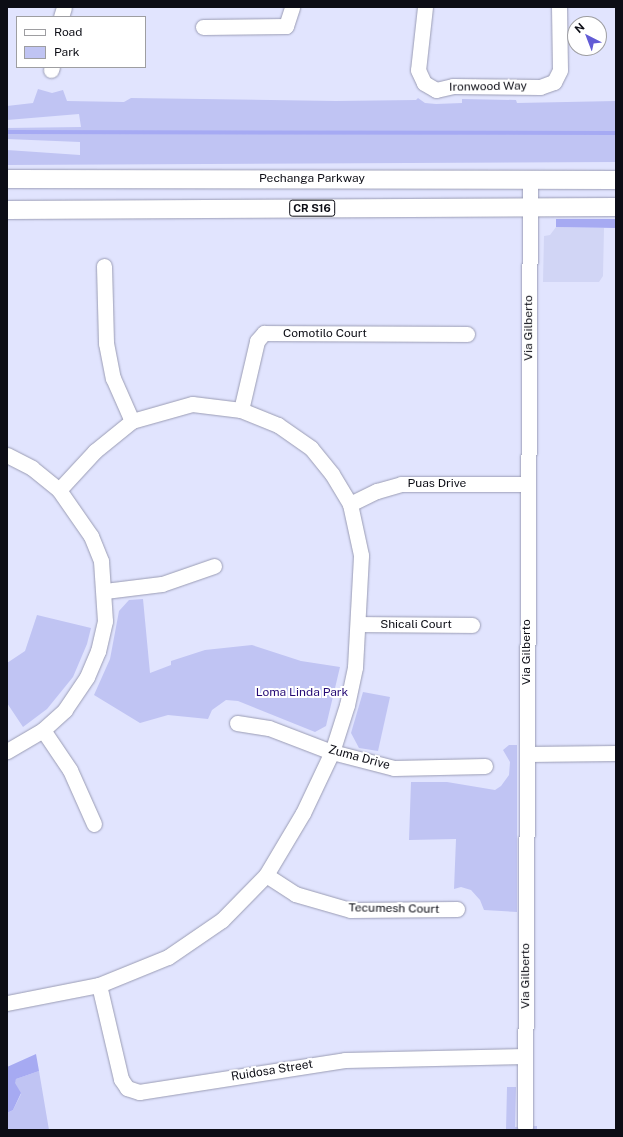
<!DOCTYPE html>
<style>
body{margin:0}
#map{position:relative;width:623px;height:1137px;overflow:hidden;background:#e1e4fe;font-family:"Public Sans",sans-serif}
div>[style]{position:absolute}
[style*='--x']{left:calc(var(--x)*1px);top:calc(var(--y)*1px);width:calc(var(--w)*1px);rotate:calc(var(--a)*1deg)}
.built>*{inset:0;background:#d1d5f5}
.green>*{inset:0;background:#c0c4f3}
.forest>*{inset:0;background:#a6aaf2}
.stream>*{height:3.5px;margin:-1.75px;padding:0 1.75px;transform-origin:1.75px;border-radius:1.75px;background:#a6aaf3}
.roads{filter:drop-shadow(0 0 1px #9a9cb4) drop-shadow(0 0 1px #9a9cb4)}
.minor>*{height:15px;margin:-7.5px;padding:0 7.5px;transform-origin:7.5px;border-radius:7.5px;background:#fff}
.major>*{height:18px;margin:-9px;padding:0 9px;transform-origin:9px;border-radius:9px;background:#fff}
span{translate:-50% -50%;white-space:nowrap;text-align:center;line-height:1.15;-webkit-text-stroke:4px #fff;paint-order:stroke}
.shield-label span{padding:1px 3px;background:#fff;border:1px solid;border-radius:3px;-webkit-text-stroke-width:0}
.shield-label{font-size:11px;color:#0c0d15;font-weight:700}
.street-label{font-size:12px;color:#0c0d15}
.park-label{font-size:12px;color:#260c76}
.frame{position:absolute;inset:0;border:8px solid #0c0d15;pointer-events:none}
.legend{position:absolute;left:16px;top:16px;width:130px;height:52px;box-sizing:border-box;background:#fff;border:1px solid #9e9ea1;margin:0;padding:5px 7px;list-style:none;font-size:12px;color:#0c0d15}
.legend li{display:flex;align-items:center;gap:8px;height:20px}
.legend b{width:20px;border:1px solid #9e9ea1}
.north{position:absolute;left:567px;top:16px;width:40px;height:40px;box-sizing:border-box;background:#fff;border:1px solid #9e9ea1;border-radius:50%;rotate:318deg;font-size:11px;font-weight:700;line-height:16px;text-align:center;color:#0c0d15}
.north::after{content:'';display:block;margin:auto;width:14px;height:18px;background:#625cd5;clip-path:polygon(50% 0,100% 100%,50% 72%,0 100%)}
</style>
<div id="map">
<div class="built">
<div style="clip-path:polygon(556px 227px,604px 228px,603px 276px,599px 282px,543px 282px,544px 236px,550px 235px)"></div>
</div>
<div class="green">
<div style="clip-path:polygon(38px 89px,52px 93px,63px 90px,67px 101px,124px 102px,131px 98px,336px 101px,416px 100px,418px 98px,425px 103px,436px 104px,462px 103px,462px 99px,516px 100px,517px 103px,616px 101px,616px 162px,7px 165px,7px 150px,80px 155px,80px 142px,7px 139px,7px 128px,81px 127px,79px 114px,7px 120px,7px 106px,33px 103px)"></div>
<div style="clip-path:polygon(143px 599px,150px 673px,171px 665px,171px 661px,205px 650px,252px 645px,301px 661px,340px 667px,326px 726px,315px 732px,238px 701px,226px 700px,212px 710px,208px 719px,168px 715px,140px 723px,94px 695px,110px 659px,119px 611px,129px 600px)"></div>
<div style="clip-path:polygon(37px 615px,91px 628px,87px 644px,73px 677px,47px 709px,23px 727px,7px 703px,7px 663px,25px 651px)"></div>
<div style="clip-path:polygon(363px 692px,390px 697px,378px 751px,359px 748px,351px 733px)"></div>
<div style="clip-path:polygon(509px 745px,517px 745px,517px 912px,484px 910px,480px 900px,471px 890px,461px 887px,454px 889px,456px 839px,409px 840px,411px 782px,447px 782px,495px 790px,501px 786px,509px 775px,510px 762px,503px 750px)"></div>
<div style="clip-path:polygon(39px 1071px,49px 1130px,7px 1130px,7px 1113px,13px 1110px,21px 1094px,14px 1083px,16px 1079px)"></div>
<div style="clip-path:polygon(507px 1087px,516px 1087px,515px 1127px,537px 1126px,537px 1130px,506px 1130px)"></div>
</div>
<div class="forest">
<div style="clip-path:polygon(556px 219px,616px 219px,616px 228px,556px 227px)"></div>
<div style="clip-path:polygon(36px 1054px,39px 1071px,16px 1079px,15px 1083px,21px 1093px,13px 1110px,7px 1113px,7px 1067px)"></div>
</div>
<div class="stream">
<div style="--x:7;--y:132;--w:609;--a:0.09"></div>
</div>
<div class="roads">
<div class="minor">
<div style="--x:425;--y:7;--w:63;--a:96.3"></div>
<div style="--x:418;--y:70;--w:14;--a:65"></div>
<div style="--x:424;--y:83;--w:14;--a:30"></div>
<div style="--x:436;--y:90;--w:17;--a:-13"></div>
<div style="--x:453;--y:86;--w:87;--a:0.7"></div>
<div style="--x:540;--y:87;--w:15;--a:-20"></div>
<div style="--x:554;--y:82;--w:13;--a:-63"></div>
<div style="--x:560;--y:70;--w:63;--a:-90.9"></div>
<div style="--x:61;--y:17;--w:10;--a:-73"></div>
<div style="--x:203;--y:27;--w:83;--a:-0.7"></div>
<div style="--x:286;--y:26;--w:20;--a:-72"></div>
<div style="--x:51;--y:70;--w:3;--a:-72"></div>
<div style="--x:104;--y:266;--w:77;--a:88.5"></div>
<div style="--x:106;--y:343;--w:36;--a:79"></div>
<div style="--x:113;--y:378;--w:47;--a:66.2"></div>
<div style="--x:241;--y:410;--w:71;--a:-76.9"></div>
<div style="--x:257;--y:341;--w:11;--a:-49"></div>
<div style="--x:264;--y:333;--w:203;--a:0.3"></div>
<div style="--x:7;--y:455;--w:28;--a:27"></div>
<div style="--x:32;--y:468;--w:35;--a:39"></div>
<div style="--x:59;--y:490;--w:56;--a:55.2"></div>
<div style="--x:91;--y:536;--w:27;--a:68"></div>
<div style="--x:101;--y:561;--w:60;--a:86.2"></div>
<div style="--x:105;--y:621;--w:31;--a:103"></div>
<div style="--x:98;--y:651;--w:28;--a:113"></div>
<div style="--x:87;--y:677;--w:40;--a:124"></div>
<div style="--x:65;--y:710;--w:30;--a:138"></div>
<div style="--x:43;--y:730;--w:42;--a:149.7"></div>
<div style="--x:350;--y:504;--w:30;--a:-26"></div>
<div style="--x:377;--y:491;--w:25;--a:-16"></div>
<div style="--x:401;--y:484;--w:127;--a:0"></div>
<div style="--x:105;--y:591;--w:57;--a:-7"></div>
<div style="--x:162;--y:584;--w:55;--a:-19.1"></div>
<div style="--x:359;--y:624;--w:113;--a:0.5"></div>
<div style="--x:237;--y:723;--w:32;--a:9"></div>
<div style="--x:269;--y:728;--w:67;--a:20.9"></div>
<div style="--x:332;--y:752;--w:64;--a:14.5"></div>
<div style="--x:394;--y:768;--w:91;--a:-1.3"></div>
<div style="--x:43;--y:730;--w:48;--a:56"></div>
<div style="--x:70;--y:770;--w:59;--a:66"></div>
<div style="--x:527;--y:754;--w:89;--a:-0.6"></div>
<div style="--x:266;--y:875;--w:35;--a:33"></div>
<div style="--x:295;--y:894;--w:57;--a:16.2"></div>
<div style="--x:350;--y:910;--w:107;--a:-0.5"></div>
<div style="--x:99;--y:985;--w:97;--a:76.8"></div>
<div style="--x:121;--y:1079;--w:11;--a:56"></div>
<div style="--x:127;--y:1088;--w:13;--a:18"></div>
<div style="--x:139;--y:1092;--w:208;--a:-8.8"></div>
<div style="--x:345;--y:1060;--w:180;--a:-1.3"></div>
<div style="--x:7;--y:1003;--w:94;--a:-11.1"></div>
<div style="--x:99;--y:985;--w:74;--a:-22.1"></div>
<div style="--x:168;--y:957;--w:65;--a:-34.4"></div>
<div style="--x:222;--y:920;--w:63;--a:-45.6"></div>
<div style="--x:266;--y:875;--w:72;--a:-59.2"></div>
<div style="--x:303;--y:813;--w:68;--a:-64.6"></div>
<div style="--x:332;--y:752;--w:49;--a:-72.3"></div>
<div style="--x:347;--y:705;--w:39;--a:-78"></div>
<div style="--x:355;--y:667;--w:112;--a:-86.9"></div>
<div style="--x:361;--y:555;--w:52;--a:-102.2"></div>
<div style="--x:350;--y:504;--w:35;--a:-121"></div>
<div style="--x:332;--y:474;--w:33;--a:-129"></div>
<div style="--x:311;--y:448;--w:40;--a:-145.1"></div>
<div style="--x:278;--y:425;--w:40;--a:-158"></div>
<div style="--x:241;--y:410;--w:49;--a:-173"></div>
<div style="--x:192;--y:404;--w:62;--a:164.2"></div>
<div style="--x:132;--y:421;--w:48;--a:141"></div>
<div style="--x:95;--y:451;--w:53;--a:132.7"></div>
<div style="--x:525;--y:1127;--w:949;--a:-89.7"></div>
</div>
<div class="major">
<div style="--x:7;--y:179;--w:609;--a:0.09"></div>
<div style="--x:7;--y:210;--w:609;--a:-0.28"></div>
</div>
</div>
<div class="shield-label">
<span style="left:312px;top:208px">CR S16</span>
</div>
<div class="street-label">
<span style="left:488px;top:87px;rotate:-1deg">Ironwood Way</span>
<span style="left:312px;top:179px">Pechanga Parkway</span>
<span style="left:529px;top:328px;rotate:-90deg">Via Gilberto</span>
<span style="left:325px;top:334px">Comotilo Court</span>
<span style="left:437px;top:484px">Puas Drive</span>
<span style="left:416px;top:625px">Shicali Court</span>
<span style="left:527px;top:652px;rotate:-90deg">Via Gilberto</span>
<span style="left:359px;top:758px;rotate:15deg">Zuma Drive</span>
<span style="left:394px;top:909px;rotate:1deg">Tecumesh Court</span>
<span style="left:526px;top:976px;rotate:-90deg">Via Gilberto</span>
<span style="left:272px;top:1071px;rotate:-9deg">Ruidosa Street</span>
</div>
<div class="park-label">
<span style="left:302px;top:693px">Loma Linda Park</span>
</div>
<div class="frame"></div>
<ul class="legend">
<li><b style="height:5px;background:#fff"></b>Road</li>
<li><b style="height:11px;background:#c0c4f3"></b>Park</li>
</ul>
<div class="north">N</div>
</div>
